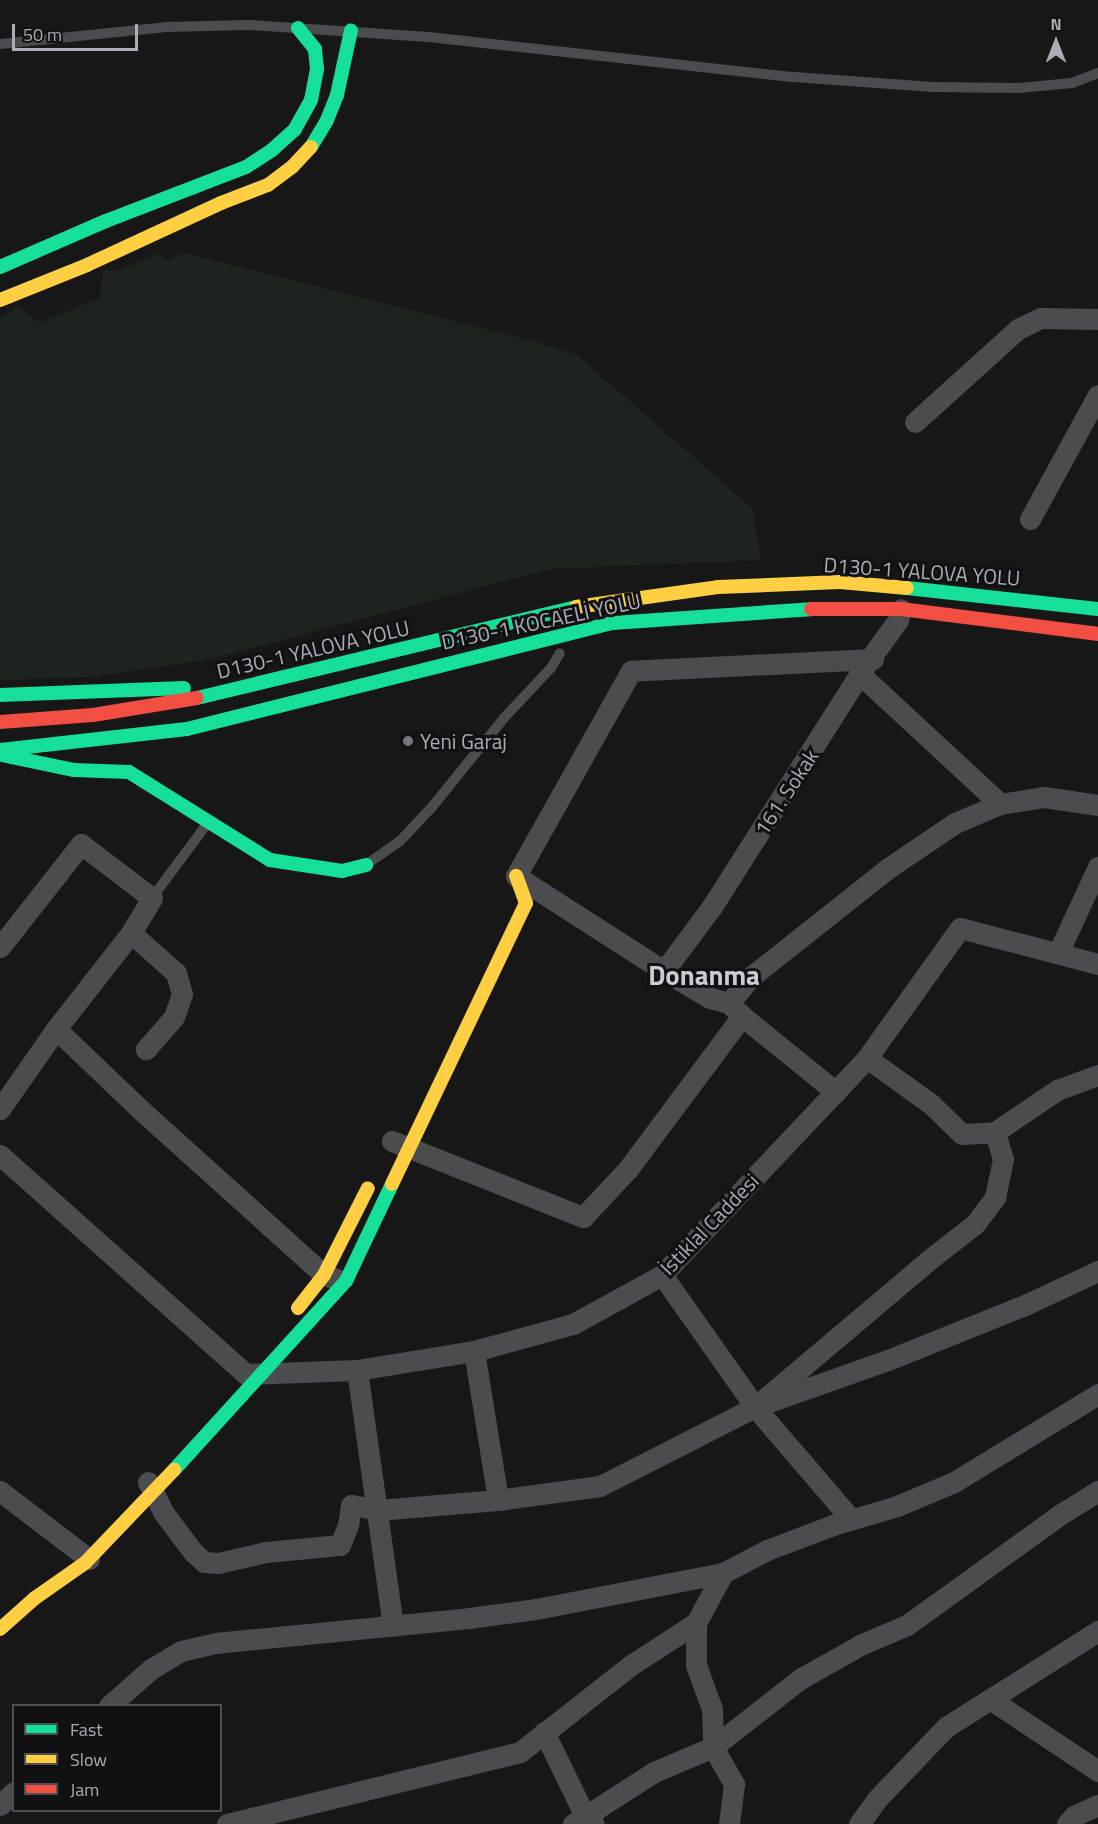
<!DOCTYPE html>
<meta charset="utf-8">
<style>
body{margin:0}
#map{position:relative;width:1098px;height:1824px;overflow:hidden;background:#171717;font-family:"Titillium Web",sans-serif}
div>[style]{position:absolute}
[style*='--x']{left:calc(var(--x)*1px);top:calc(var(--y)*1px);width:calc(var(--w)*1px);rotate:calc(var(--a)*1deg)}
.green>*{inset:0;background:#1d241e}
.lane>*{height:10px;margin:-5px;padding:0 5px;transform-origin:5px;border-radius:5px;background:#4b4c50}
.street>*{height:21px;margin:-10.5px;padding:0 10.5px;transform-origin:10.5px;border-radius:10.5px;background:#4b4c50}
.fast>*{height:14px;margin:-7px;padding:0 7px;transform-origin:7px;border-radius:7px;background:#16e098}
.slow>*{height:14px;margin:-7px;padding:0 7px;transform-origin:7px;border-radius:7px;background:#ffcf43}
.jam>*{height:14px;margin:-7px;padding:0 7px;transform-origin:7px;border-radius:7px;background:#f24e42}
.dots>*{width:16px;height:16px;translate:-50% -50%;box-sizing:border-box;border:3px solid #111113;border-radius:50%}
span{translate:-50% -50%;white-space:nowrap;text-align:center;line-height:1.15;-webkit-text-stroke:6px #111113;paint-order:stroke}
.street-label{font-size:21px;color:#a8adb8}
.poi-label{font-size:21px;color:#a8adb8}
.left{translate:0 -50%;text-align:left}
.district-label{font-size:27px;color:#c9ccd4;font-weight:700}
.legend{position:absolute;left:12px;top:1704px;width:210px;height:108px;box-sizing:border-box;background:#111113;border:2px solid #4d4f55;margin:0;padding:8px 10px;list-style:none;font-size:18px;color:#a8adb8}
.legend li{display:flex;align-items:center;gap:12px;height:30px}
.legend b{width:30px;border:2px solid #4d4f55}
.north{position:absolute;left:1026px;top:12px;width:60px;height:60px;-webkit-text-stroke:4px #111113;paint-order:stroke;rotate:0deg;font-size:16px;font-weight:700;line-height:24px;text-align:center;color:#a8adb8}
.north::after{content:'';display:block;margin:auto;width:21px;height:27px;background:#a8adb8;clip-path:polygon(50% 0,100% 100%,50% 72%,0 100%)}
.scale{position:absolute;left:12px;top:24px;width:126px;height:27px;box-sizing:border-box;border:3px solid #a8adb8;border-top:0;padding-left:8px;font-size:18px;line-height:21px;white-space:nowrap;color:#a8adb8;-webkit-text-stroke:4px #111113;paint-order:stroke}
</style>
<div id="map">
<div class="green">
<div style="clip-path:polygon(159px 253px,166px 260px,184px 253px,537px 342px,577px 355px,752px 508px,761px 560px,551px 569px,211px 659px,93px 677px,0 680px,0 318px,17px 306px,40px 323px,99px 298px,103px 270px,119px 271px)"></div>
</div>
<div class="lane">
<div style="--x:0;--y:44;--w:167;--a:-5.8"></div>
<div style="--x:166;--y:27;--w:83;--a:-1.4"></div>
<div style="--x:249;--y:25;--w:180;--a:3.8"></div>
<div style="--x:429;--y:37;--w:367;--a:6.3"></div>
<div style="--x:794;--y:77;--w:139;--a:4.1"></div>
<div style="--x:933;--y:87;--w:86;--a:0.7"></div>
<div style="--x:1019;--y:88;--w:53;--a:-5.4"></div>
<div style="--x:1072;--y:83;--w:28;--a:-21"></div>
<div style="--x:367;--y:864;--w:40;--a:-34.9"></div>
<div style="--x:400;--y:841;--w:47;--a:-46.7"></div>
<div style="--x:432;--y:807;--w:114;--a:-51"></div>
<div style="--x:504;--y:718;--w:69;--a:-46.8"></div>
<div style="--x:551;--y:668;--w:17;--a:-59"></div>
<div style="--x:152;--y:898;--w:92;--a:-53.4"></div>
</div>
<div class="street">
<div style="--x:915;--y:422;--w:139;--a:-42.1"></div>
<div style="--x:1018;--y:329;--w:25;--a:-26"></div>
<div style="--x:1041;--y:318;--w:57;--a:1"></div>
<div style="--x:1030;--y:519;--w:141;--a:-61.3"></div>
<div style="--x:873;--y:659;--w:242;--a:177.2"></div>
<div style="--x:631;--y:671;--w:235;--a:119.3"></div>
<div style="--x:516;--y:876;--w:176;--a:32.7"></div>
<div style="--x:664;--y:971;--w:53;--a:30.4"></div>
<div style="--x:710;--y:998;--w:20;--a:15"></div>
<div style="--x:729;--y:1003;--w:35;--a:-50"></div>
<div style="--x:752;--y:976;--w:172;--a:-38.4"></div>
<div style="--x:887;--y:869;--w:82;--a:-34.1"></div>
<div style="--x:955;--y:823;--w:49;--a:-22.9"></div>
<div style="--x:1000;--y:804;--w:45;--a:-9"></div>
<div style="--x:1044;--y:797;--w:55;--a:8.4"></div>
<div style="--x:862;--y:676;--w:188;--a:42.8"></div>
<div style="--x:131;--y:933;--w:60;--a:41.6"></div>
<div style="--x:176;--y:973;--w:22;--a:74"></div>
<div style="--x:182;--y:994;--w:24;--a:109"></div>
<div style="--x:174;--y:1017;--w:43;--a:131.2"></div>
<div style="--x:0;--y:947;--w:131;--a:-51.8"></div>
<div style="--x:81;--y:844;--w:89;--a:37.3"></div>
<div style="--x:152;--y:898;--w:41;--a:121"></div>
<div style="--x:131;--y:933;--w:122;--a:128"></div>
<div style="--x:56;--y:1029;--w:98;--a:125"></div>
<div style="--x:1058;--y:953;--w:95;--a:-65.1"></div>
<div style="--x:664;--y:971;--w:82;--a:-53.4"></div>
<div style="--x:713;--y:905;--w:282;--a:-57.6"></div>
<div style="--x:864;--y:667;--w:58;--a:-54.1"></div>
<div style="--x:898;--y:620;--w:11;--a:-75"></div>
<div style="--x:742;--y:1016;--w:121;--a:39"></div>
<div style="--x:56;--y:1029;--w:119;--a:43.6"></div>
<div style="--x:142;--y:1111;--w:245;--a:42"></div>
<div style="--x:324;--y:1275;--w:13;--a:18"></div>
<div style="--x:867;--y:1058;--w:160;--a:-54.4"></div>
<div style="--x:960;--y:928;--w:143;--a:14.6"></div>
<div style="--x:392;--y:1141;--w:206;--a:21.7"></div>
<div style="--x:583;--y:1217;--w:66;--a:-46.8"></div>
<div style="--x:628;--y:1169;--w:191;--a:-53.3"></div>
<div style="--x:742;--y:1016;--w:18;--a:-135"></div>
<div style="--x:0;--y:1155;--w:329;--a:41.7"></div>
<div style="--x:246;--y:1374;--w:111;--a:-2.1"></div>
<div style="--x:357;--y:1370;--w:119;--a:-9.2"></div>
<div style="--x:474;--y:1351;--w:103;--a:-15.3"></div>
<div style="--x:573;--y:1324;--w:102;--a:-28.8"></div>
<div style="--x:662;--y:1275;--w:299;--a:-46.6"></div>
<div style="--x:867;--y:1058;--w:79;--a:35.7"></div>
<div style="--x:931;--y:1104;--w:43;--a:44.1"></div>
<div style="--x:962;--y:1134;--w:33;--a:-3"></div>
<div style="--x:995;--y:1132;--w:75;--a:-34.1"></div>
<div style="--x:1057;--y:1090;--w:44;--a:-20.1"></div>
<div style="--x:662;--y:1275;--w:161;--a:54.8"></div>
<div style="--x:755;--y:1407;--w:229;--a:-40.2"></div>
<div style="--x:930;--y:1259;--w:57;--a:-37.9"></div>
<div style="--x:975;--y:1224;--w:34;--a:-53"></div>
<div style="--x:995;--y:1197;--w:39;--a:-78"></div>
<div style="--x:1003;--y:1159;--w:28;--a:-107"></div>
<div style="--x:474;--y:1351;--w:151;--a:80.8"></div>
<div style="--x:357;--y:1370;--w:258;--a:82"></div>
<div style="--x:755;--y:1407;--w:148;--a:49.4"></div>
<div style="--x:148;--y:1482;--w:34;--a:63"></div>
<div style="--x:163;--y:1512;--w:50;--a:53.1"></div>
<div style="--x:193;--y:1552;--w:15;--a:42"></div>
<div style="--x:204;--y:1562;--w:14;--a:4"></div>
<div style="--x:218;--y:1563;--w:49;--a:-12.9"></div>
<div style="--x:266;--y:1552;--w:74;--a:-5.4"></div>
<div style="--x:340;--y:1545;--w:22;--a:-68"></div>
<div style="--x:348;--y:1525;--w:20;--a:-81"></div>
<div style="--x:351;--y:1505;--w:27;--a:10"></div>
<div style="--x:378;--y:1510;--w:120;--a:-4.8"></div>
<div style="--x:498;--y:1500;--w:103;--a:-7.8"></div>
<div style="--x:600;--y:1486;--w:174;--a:-27"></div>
<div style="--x:755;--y:1407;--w:141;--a:-19.5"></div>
<div style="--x:888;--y:1360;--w:148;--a:-21.9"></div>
<div style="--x:1025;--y:1305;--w:81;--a:-25"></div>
<div style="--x:0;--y:1491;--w:112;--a:37.4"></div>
<div style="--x:723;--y:1573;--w:57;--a:118.4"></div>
<div style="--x:696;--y:1623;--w:42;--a:90"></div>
<div style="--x:696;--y:1665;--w:47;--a:70"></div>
<div style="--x:712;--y:1709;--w:38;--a:88"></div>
<div style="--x:713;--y:1747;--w:43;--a:60.4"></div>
<div style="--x:734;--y:1784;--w:40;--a:97.1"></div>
<div style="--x:990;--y:1699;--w:130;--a:33.7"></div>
<div style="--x:109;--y:1706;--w:56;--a:-41.4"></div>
<div style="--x:151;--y:1669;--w:35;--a:-31"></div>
<div style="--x:181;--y:1651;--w:35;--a:-13"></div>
<div style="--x:215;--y:1643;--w:255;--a:-5.6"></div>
<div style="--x:469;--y:1618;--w:68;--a:-7.7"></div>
<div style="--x:536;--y:1609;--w:190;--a:-10.9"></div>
<div style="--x:723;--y:1573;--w:50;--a:-27.6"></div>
<div style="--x:767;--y:1550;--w:71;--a:-20.7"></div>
<div style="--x:833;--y:1525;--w:67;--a:-16.5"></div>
<div style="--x:897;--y:1506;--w:62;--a:-22.8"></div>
<div style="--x:954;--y:1482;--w:169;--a:-31.4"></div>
<div style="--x:544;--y:1732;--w:93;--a:64"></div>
<div style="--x:585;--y:1816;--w:12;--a:42"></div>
<div style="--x:0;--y:1805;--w:19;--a:-43"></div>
<div style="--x:227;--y:1824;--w:302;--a:-13.8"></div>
<div style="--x:520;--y:1752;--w:141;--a:-38.1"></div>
<div style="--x:631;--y:1665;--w:77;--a:-32.9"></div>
<div style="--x:573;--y:1824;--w:96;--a:-32.7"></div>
<div style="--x:654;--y:1772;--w:64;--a:-23"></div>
<div style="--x:713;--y:1747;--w:110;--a:-38"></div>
<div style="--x:800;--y:1679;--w:69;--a:-29.5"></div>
<div style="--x:860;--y:1645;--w:51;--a:-23.1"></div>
<div style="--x:907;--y:1625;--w:190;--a:-35.8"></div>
<div style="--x:1061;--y:1514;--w:44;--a:-31.9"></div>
<div style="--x:859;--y:1824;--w:31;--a:-54"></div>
<div style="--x:877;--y:1799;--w:100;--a:-46.2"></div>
<div style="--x:946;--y:1727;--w:180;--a:-32.3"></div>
<div style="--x:1067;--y:1824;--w:11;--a:-49"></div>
<div style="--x:1074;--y:1816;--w:26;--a:-25"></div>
</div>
<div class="fast">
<div style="--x:311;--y:147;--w:31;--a:-59"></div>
<div style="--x:327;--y:120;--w:27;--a:-68"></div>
<div style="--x:337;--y:95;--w:66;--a:-77.8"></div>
<div style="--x:0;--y:267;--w:116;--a:-23.5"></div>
<div style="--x:106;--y:221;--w:150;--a:-21.1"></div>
<div style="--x:246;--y:167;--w:31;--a:-33"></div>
<div style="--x:272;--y:150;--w:31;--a:-42"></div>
<div style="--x:295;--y:129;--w:33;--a:-61"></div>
<div style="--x:311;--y:100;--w:32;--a:-79"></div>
<div style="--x:317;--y:69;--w:20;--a:-96"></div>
<div style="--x:315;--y:49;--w:27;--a:-129"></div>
<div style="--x:907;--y:588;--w:192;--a:6.3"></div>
<div style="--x:0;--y:695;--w:184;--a:-2.2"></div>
<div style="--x:197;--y:698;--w:390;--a:-13.5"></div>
<div style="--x:0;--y:750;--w:188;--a:-6.4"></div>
<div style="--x:187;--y:729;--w:439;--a:-14"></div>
<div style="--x:613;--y:623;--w:198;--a:-4"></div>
<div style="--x:2;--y:755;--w:74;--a:11.8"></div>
<div style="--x:74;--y:770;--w:55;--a:2.1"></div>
<div style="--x:129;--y:772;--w:166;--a:32"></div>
<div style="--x:270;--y:860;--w:73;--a:8.7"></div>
<div style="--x:342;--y:871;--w:25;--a:-14"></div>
<div style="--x:174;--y:1470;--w:256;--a:-47.7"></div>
<div style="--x:346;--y:1281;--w:107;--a:-64.6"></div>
</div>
<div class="slow">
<div style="--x:0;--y:300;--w:94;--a:-21.9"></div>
<div style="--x:87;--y:265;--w:148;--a:-24.8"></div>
<div style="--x:221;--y:203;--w:50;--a:-21"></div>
<div style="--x:268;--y:185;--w:31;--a:-37"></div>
<div style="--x:293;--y:166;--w:26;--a:-47"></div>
<div style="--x:576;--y:607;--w:143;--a:-8"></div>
<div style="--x:718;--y:587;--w:122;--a:-2.3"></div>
<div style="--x:840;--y:582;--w:67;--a:5.1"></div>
<div style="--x:392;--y:1184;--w:311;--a:-64.5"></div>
<div style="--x:526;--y:903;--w:29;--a:-110"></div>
<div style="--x:298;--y:1308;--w:42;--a:-51.8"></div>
<div style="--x:324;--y:1275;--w:97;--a:-63.2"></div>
<div style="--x:0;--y:1629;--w:47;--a:-41.5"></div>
<div style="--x:35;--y:1598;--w:61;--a:-35"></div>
<div style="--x:85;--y:1563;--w:129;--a:-46.3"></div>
</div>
<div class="jam">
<div style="--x:811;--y:609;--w:90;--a:0"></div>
<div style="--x:901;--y:609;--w:199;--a:7.2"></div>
<div style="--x:0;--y:722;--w:93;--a:-4.3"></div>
<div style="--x:93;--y:715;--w:105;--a:-9.3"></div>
</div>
<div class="dots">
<div style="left:408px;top:741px;background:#757880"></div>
</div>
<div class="street-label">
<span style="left:922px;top:571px;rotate:4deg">D130-1 YALOVA YOLU</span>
<span style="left:541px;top:621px;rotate:-12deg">D130-1 KOCAELİ YOLU</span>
<span style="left:313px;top:649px;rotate:-13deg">D130-1 YALOVA YOLU</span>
<span style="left:786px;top:792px;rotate:-57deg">161. Sokak</span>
<span style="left:709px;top:1224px;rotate:-46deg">İstiklal Caddesi</span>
</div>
<div class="poi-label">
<span class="left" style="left:420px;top:741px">Yeni Garaj</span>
</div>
<div class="district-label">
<span style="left:704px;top:975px">Donanma</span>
</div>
<ul class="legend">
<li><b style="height:8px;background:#16e098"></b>Fast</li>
<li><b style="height:8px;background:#ffcf43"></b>Slow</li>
<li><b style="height:8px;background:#f24e42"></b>Jam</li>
</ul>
<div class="north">N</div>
<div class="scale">50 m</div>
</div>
